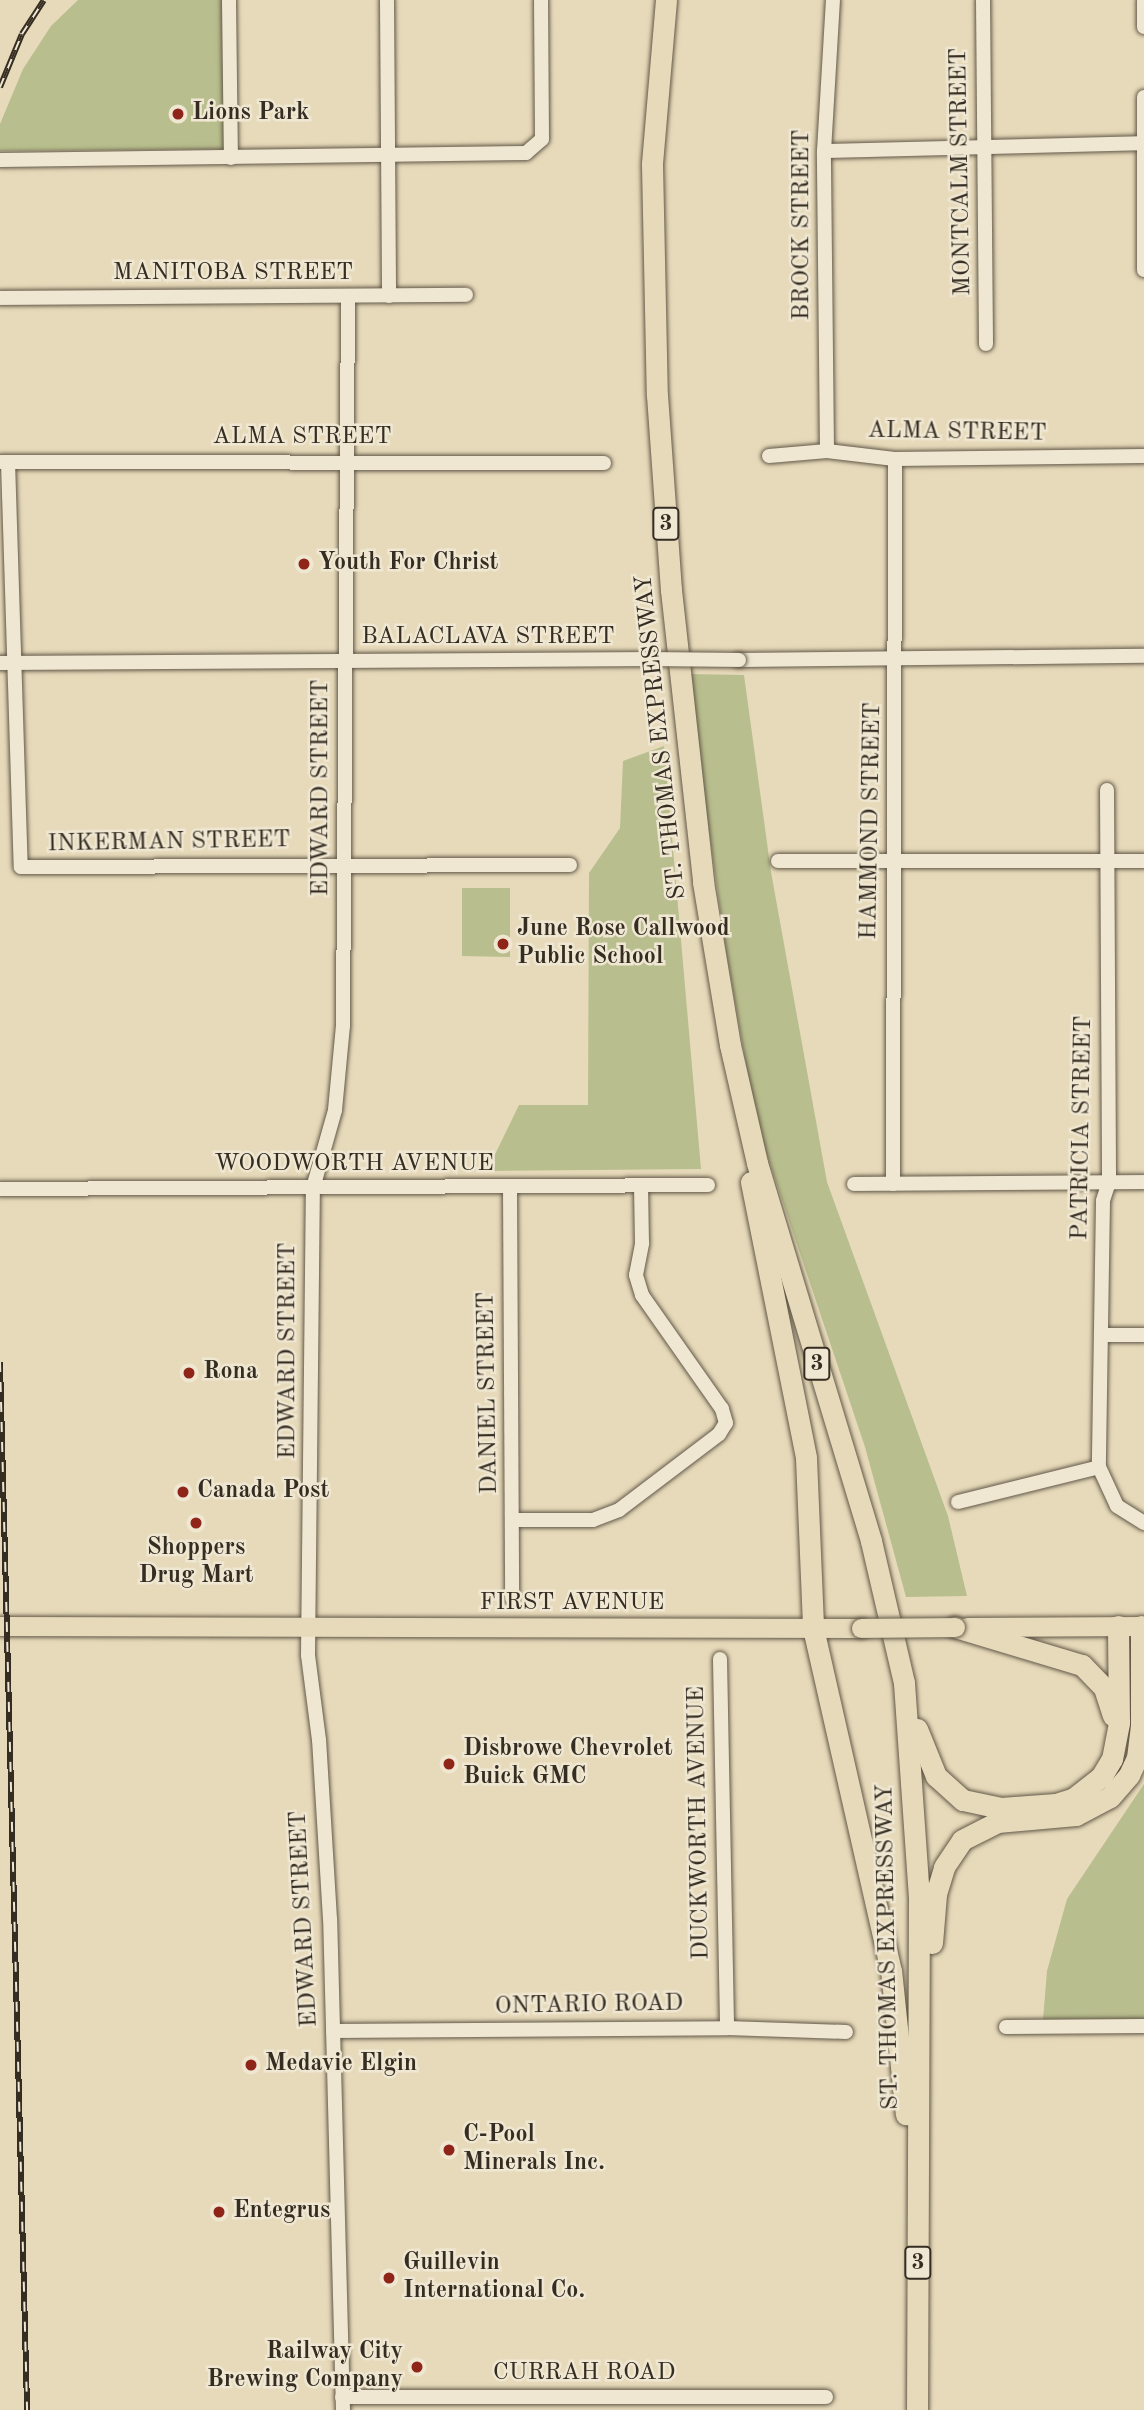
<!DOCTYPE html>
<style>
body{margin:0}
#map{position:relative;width:1144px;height:2410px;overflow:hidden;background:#e7daba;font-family:"Old Standard TT",serif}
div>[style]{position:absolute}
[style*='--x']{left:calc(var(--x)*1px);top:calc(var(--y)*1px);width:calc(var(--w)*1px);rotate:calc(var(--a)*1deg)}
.green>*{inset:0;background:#b8be8d}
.roads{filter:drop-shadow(0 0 2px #625848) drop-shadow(0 0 2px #625848)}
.minor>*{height:14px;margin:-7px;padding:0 7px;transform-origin:7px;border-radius:7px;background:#efe7d2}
.major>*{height:19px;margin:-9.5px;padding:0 9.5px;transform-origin:9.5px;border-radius:9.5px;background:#e7daba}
.highway>*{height:21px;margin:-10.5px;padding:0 10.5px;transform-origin:10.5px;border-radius:10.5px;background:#e7daba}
.rail>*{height:6px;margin-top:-3px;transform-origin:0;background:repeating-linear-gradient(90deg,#efe7d2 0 10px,#362d22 0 20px);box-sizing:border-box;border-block:2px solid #362d22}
.bridges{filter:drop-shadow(0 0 2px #625848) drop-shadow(0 0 2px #625848)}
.minor-bridge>*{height:14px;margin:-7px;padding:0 7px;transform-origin:7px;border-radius:7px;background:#efe7d2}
.major-bridge>*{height:19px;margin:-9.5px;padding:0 9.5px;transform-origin:9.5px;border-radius:9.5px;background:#e7daba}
.dots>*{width:19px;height:19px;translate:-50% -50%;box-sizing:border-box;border:4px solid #efe7d2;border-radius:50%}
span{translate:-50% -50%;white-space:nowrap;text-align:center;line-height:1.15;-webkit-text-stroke:5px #efe7d2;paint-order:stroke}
.shield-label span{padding:2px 5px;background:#efe7d2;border:2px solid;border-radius:5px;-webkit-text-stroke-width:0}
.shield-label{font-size:23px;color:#362d22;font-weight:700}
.poi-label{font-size:24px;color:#362d22;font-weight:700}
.left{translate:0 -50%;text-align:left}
.right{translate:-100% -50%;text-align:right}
.street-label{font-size:24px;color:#362d22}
</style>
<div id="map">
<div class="green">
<div style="clip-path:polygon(78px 0,222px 0,224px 149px,0 151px,0 124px,23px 69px,51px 26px)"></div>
<div style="clip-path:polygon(687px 674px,744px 675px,771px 872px,827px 1182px,948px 1516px,967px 1596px,906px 1597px,865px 1447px,757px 1125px,726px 951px)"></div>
<div style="clip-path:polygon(664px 746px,701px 1169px,487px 1171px,519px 1105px,588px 1105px,589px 873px,620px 828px,623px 761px)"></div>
<div style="clip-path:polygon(462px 888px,510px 888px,510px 957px,462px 956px)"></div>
<div style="clip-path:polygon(1144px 1784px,1144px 2019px,1043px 2020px,1047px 1971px,1067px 1899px)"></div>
</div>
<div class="roads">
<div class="minor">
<div style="--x:229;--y:0;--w:158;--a:89.3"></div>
<div style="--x:387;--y:0;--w:296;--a:89.6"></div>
<div style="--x:983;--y:0;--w:344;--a:89.5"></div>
<div style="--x:1144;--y:0;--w:27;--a:90"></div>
<div style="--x:1144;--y:97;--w:173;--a:90"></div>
<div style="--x:824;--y:151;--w:319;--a:-1.4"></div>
<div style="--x:0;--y:160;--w:526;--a:-0.76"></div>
<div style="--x:526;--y:153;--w:21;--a:-41"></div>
<div style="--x:542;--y:139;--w:139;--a:-90.4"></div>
<div style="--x:0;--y:298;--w:466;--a:-0.4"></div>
<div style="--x:827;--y:451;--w:300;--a:-90.6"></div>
<div style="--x:824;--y:151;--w:151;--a:-86.6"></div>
<div style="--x:769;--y:456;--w:58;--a:-4.9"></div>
<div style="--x:827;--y:451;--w:68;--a:6.7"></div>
<div style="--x:895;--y:459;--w:249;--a:-0.7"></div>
<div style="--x:1;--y:462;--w:603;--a:0.1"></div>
<div style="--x:8;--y:462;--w:405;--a:88.2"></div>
<div style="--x:21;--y:867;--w:549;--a:-0.21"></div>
<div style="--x:739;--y:660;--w:405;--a:-0.6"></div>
<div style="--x:0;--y:663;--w:654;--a:-0.35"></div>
<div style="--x:1107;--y:790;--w:392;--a:89.7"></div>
<div style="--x:1109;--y:1182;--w:20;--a:108"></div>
<div style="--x:1103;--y:1201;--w:266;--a:90.9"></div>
<div style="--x:1099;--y:1467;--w:43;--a:65.2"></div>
<div style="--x:1117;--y:1506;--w:32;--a:32"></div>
<div style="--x:778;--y:861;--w:366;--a:0"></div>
<div style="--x:854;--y:1184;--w:290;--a:-0.4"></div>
<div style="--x:893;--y:1184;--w:725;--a:-89.84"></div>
<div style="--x:510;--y:1187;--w:411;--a:89.7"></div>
<div style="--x:0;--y:1189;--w:708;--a:-0.32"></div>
<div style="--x:1101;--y:1335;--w:43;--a:0"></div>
<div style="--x:958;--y:1502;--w:145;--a:-13.9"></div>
<div style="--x:513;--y:1520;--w:80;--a:0"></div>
<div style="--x:593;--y:1520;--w:28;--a:-21"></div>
<div style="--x:619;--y:1510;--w:126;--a:-37.2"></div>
<div style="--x:719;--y:1434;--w:13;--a:-58"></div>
<div style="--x:726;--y:1423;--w:15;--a:-106"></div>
<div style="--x:722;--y:1409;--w:139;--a:-125.1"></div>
<div style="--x:642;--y:1295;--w:21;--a:-107"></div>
<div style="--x:636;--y:1275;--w:33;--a:-79"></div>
<div style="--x:642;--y:1243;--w:56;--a:-91"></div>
<div style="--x:720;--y:1659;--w:369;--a:88.9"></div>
<div style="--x:1006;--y:2027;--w:138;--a:-0.4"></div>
<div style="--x:333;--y:2031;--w:394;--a:-0.4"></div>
<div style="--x:727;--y:2028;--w:119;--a:1.9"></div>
<div style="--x:342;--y:2397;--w:484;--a:0"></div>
<div style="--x:343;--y:2410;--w:491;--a:-91.5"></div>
<div style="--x:330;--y:1919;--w:179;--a:-93.5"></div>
<div style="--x:319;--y:1740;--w:86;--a:-97.4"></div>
<div style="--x:308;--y:1655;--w:467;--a:-89.4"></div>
<div style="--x:313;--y:1188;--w:81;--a:-74.2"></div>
<div style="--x:335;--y:1110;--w:84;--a:-84.6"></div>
<div style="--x:343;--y:1026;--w:730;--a:-89.61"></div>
</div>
<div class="major">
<div style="--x:0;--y:1626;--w:861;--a:0.13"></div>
<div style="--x:967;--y:1627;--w:177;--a:-0.3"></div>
</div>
<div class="highway">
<div style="--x:666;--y:0;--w:165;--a:94.9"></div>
<div style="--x:652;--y:164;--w:231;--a:88.8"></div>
<div style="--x:657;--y:395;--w:196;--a:85.9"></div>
<div style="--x:671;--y:590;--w:294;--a:83.7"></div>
<div style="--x:703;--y:882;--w:165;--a:80.6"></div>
<div style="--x:730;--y:1045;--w:121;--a:77.1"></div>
<div style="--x:757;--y:1163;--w:395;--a:73.2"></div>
<div style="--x:871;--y:1541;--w:146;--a:76.9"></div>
<div style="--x:904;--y:1683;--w:217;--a:86"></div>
<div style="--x:919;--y:1899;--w:511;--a:90.22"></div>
<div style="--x:751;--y:1182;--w:281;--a:78.7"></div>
<div style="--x:806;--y:1458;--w:170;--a:87.6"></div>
<div style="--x:813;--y:1628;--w:351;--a:77.2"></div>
<div style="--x:891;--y:1970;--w:145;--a:84.1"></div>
<div style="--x:955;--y:1627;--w:133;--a:16.7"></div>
<div style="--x:1082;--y:1665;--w:32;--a:46"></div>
<div style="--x:1104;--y:1688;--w:29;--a:72"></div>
<div style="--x:917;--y:1729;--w:51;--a:68"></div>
<div style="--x:936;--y:1776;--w:36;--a:42"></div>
<div style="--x:963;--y:1800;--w:39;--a:12"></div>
<div style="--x:1001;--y:1808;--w:55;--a:-4.2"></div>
<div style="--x:1056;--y:1804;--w:19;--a:-18"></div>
<div style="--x:1074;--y:1798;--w:34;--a:-38"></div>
<div style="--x:1101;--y:1777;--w:21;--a:-59"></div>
<div style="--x:1112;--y:1759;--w:38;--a:-79"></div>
<div style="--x:1119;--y:1722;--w:96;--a:-90.6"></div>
<div style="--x:932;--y:1943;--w:49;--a:-85.3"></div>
<div style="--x:936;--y:1894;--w:28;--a:-73"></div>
<div style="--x:944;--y:1867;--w:32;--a:-56"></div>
<div style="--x:962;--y:1840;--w:39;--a:-27"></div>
<div style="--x:997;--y:1822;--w:79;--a:-5.1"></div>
<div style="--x:1076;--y:1815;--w:38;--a:-28"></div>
<div style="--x:1110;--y:1797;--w:29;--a:-49"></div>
<div style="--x:1129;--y:1775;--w:19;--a:-65"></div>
<div style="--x:1137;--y:1758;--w:34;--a:-83"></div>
<div style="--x:1141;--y:1724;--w:98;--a:-90"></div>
</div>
</div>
<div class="rail">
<div style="--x:0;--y:87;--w:57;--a:-67.5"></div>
<div style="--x:22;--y:34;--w:40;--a:-57.1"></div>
<div style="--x:0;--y:1362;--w:1048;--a:88.52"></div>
</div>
<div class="bridges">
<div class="minor-bridge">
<div style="--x:654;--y:659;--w:85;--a:0.7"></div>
</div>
<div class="major-bridge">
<div style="--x:861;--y:1628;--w:94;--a:-0.6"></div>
</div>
</div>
<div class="dots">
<div style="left:178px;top:114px;background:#8f2418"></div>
<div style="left:304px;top:564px;background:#8f2418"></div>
<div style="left:503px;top:944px;background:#8f2418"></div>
<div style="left:189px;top:1373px;background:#8f2418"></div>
<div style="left:183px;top:1492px;background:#8f2418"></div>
<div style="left:196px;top:1523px;background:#8f2418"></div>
<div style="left:449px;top:1764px;background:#8f2418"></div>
<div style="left:251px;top:2065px;background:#8f2418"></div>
<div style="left:449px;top:2150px;background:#8f2418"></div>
<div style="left:219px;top:2212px;background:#8f2418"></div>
<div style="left:389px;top:2278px;background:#8f2418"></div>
<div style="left:417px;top:2367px;background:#8f2418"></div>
</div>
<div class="shield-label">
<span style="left:666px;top:524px">3</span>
<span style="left:817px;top:1364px">3</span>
<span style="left:918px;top:2263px">3</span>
</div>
<div class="poi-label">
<span class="left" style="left:192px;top:114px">Lions Park</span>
<span class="left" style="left:318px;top:564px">Youth For Christ</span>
<span class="left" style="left:517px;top:944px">June Rose Callwood<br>Public School</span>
<span class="left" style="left:203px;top:1373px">Rona</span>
<span class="left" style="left:197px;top:1492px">Canada Post</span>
<span style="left:196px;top:1563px">Shoppers<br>Drug Mart</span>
<span class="left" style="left:463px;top:1764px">Disbrowe Chevrolet<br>Buick GMC</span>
<span class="left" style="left:265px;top:2065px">Medavie Elgin</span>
<span class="left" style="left:463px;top:2150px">C-Pool<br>Minerals Inc.</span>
<span class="left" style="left:233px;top:2212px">Entegrus</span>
<span class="left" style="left:403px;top:2278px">Guillevin<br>International Co.</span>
<span class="right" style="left:403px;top:2367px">Railway City<br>Brewing Company</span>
</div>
<div class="street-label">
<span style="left:962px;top:172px;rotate:-91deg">MONTCALM STREET</span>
<span style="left:803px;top:225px;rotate:-90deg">BROCK STREET</span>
<span style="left:233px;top:274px">MANITOBA STREET</span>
<span style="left:957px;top:433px;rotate:1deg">ALMA STREET</span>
<span style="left:302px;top:438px">ALMA STREET</span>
<span style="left:488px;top:638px">BALACLAVA STREET</span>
<span style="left:662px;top:737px;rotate:-96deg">ST. THOMAS EXPRESSWAY</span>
<span style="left:322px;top:788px;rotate:-90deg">EDWARD STREET</span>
<span style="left:872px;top:821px;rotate:-89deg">HAMMOND STREET</span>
<span style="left:169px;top:843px;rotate:-1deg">INKERMAN STREET</span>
<span style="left:1083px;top:1128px;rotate:-89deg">PATRICIA STREET</span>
<span style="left:354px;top:1165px">WOODWORTH AVENUE</span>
<span style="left:289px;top:1351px;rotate:-90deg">EDWARD STREET</span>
<span style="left:489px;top:1393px;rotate:-91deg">DANIEL STREET</span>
<span style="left:572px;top:1604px">FIRST AVENUE</span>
<span style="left:700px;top:1823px;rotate:-91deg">DUCKWORTH AVENUE</span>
<span style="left:305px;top:1919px;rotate:-93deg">EDWARD STREET</span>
<span style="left:889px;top:1947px;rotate:-91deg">ST. THOMAS EXPRESSWAY</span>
<span style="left:589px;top:2006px;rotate:-1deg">ONTARIO ROAD</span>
<span style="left:584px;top:2374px">CURRAH ROAD</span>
</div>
</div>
